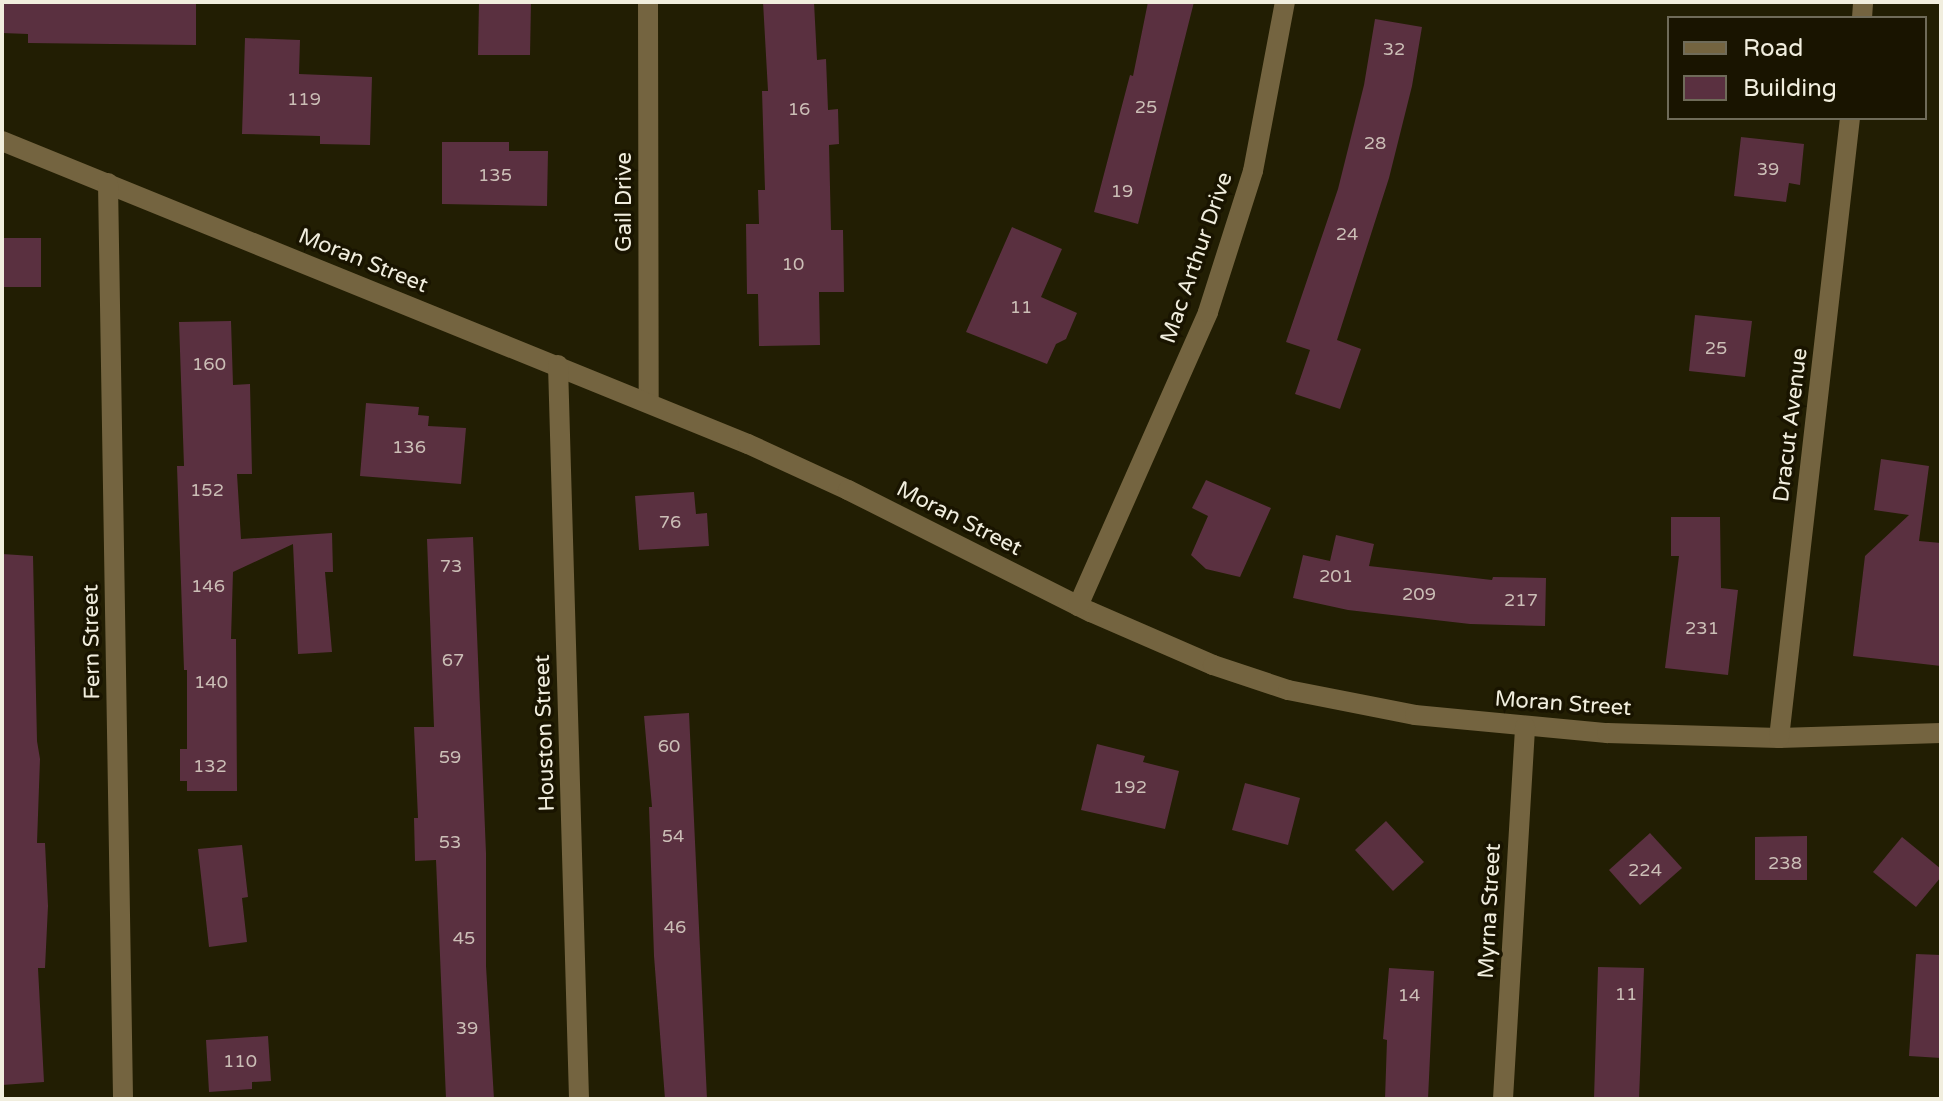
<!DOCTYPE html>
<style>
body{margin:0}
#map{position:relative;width:1943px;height:1101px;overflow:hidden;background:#221e03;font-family:"Varela Round",sans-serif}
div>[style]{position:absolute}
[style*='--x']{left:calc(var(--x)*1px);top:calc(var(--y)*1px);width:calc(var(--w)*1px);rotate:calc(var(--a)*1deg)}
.building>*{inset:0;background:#5a3040}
.minor>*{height:20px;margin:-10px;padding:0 10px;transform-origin:10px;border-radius:10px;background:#746440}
span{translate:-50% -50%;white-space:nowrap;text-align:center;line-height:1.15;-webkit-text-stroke:7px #191400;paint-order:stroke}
.number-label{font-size:18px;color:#cbbeb6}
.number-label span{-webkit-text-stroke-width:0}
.street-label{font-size:22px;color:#f1eede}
.frame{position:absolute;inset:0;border:4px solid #f1eede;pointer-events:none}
.legend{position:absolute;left:1667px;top:16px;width:260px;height:104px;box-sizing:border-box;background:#191400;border:2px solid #6f6b59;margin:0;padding:10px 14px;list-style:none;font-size:24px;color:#f1eede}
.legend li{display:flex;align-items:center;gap:16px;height:40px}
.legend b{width:40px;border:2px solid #6f6b59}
</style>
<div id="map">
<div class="building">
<div style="clip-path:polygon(2px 2px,196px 2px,196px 45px,28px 43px,28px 34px,2px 33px)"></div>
<div style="clip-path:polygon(479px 2px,531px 2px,530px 55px,478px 55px)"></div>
<div style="clip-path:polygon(763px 2px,814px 2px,817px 60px,826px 59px,828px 110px,838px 109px,839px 144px,829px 145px,831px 230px,843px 230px,844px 292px,819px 292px,820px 345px,759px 346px,758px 294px,747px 294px,746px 224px,759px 224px,758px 190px,765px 190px,762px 91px,768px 91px)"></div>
<div style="clip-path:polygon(1148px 2px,1194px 2px,1138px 224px,1094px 212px,1130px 75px,1133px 76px)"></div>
<div style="clip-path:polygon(1375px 19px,1422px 27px,1412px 86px,1389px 178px,1337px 340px,1361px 349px,1340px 409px,1295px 394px,1310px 350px,1286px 342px,1338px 189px,1364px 85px)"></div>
<div style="clip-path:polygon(245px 38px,300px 40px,299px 74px,372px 77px,370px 145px,320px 144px,320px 136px,242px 134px)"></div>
<div style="clip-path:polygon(1741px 137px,1804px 144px,1800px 185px,1789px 183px,1786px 202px,1734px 196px)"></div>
<div style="clip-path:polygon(442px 142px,509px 142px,509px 151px,548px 151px,547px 206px,442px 204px)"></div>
<div style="clip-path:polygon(1012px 227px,1062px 249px,1041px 297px,1077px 313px,1066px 339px,1056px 344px,1047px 364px,966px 332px)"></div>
<div style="clip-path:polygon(2px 238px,41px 238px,41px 287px,2px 287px)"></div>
<div style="clip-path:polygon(1695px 315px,1752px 321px,1745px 377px,1689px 371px)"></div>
<div style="clip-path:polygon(231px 321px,233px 385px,250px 384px,252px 474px,237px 474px,241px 539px,332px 533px,333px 572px,325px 572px,332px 652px,298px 654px,293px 544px,233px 572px,231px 639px,236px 639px,237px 791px,187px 791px,187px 781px,180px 781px,180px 749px,187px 749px,187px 670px,184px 670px,177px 466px,184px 466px,179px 322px)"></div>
<div style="clip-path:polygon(366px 403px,419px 407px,418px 415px,429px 416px,428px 426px,466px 428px,461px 484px,360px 476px)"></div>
<div style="clip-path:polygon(1881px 459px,1929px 466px,1919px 541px,1941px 543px,1941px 666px,1853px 656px,1865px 556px,1909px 515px,1874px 510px)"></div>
<div style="clip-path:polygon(1206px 480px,1271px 508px,1240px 577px,1206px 569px,1191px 555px,1208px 516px,1192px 508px)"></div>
<div style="clip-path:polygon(694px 492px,696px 514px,707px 513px,709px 546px,639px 550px,635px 496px)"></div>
<div style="clip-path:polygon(1671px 517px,1720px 517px,1721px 588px,1738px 590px,1728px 675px,1665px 668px,1679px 556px,1671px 556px)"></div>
<div style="clip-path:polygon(1336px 535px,1374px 544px,1369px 566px,1492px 580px,1493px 577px,1546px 578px,1545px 626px,1470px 624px,1348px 610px,1293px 598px,1303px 555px,1330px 561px)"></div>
<div style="clip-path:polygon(473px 537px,486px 853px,486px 966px,494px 1099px,446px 1099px,436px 860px,415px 861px,414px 818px,418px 818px,414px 727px,434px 727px,427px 539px)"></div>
<div style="clip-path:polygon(2px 554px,33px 556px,37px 741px,40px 759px,37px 843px,45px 843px,48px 906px,45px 968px,38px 968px,44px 1082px,2px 1085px)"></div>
<div style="clip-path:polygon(689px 713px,707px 1099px,665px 1099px,654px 956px,649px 807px,652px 807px,644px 716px)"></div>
<div style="clip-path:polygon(1097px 744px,1145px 756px,1143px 762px,1179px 771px,1165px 829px,1081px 810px)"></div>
<div style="clip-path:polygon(1245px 783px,1300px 798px,1288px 845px,1232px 830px)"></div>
<div style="clip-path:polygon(1386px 821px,1424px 862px,1393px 891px,1355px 850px)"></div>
<div style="clip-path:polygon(1650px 833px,1682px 868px,1640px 905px,1609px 870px)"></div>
<div style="clip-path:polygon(1807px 836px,1807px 880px,1755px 880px,1755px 837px)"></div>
<div style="clip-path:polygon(1902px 837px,1941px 869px,1941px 877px,1916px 907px,1873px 872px)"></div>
<div style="clip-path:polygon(242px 845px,248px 897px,242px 898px,247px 942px,209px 947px,198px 849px)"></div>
<div style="clip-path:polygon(1916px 954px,1941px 955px,1941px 1058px,1909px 1056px)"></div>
<div style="clip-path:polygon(1598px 967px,1644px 968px,1639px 1099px,1594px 1099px)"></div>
<div style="clip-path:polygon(1389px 968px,1434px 971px,1428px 1099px,1385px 1099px,1387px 1040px,1383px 1039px)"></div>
<div style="clip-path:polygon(268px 1036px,271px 1081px,252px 1082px,252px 1089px,209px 1092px,206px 1040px)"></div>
</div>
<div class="minor">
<div style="--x:648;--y:2;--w:400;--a:89.9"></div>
<div style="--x:1862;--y:18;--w:16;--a:-86"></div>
<div style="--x:2;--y:141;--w:805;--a:22.11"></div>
<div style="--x:748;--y:444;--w:110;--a:24.7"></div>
<div style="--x:848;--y:490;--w:272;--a:26.7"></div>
<div style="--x:1091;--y:612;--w:133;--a:23.5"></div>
<div style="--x:1213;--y:665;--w:79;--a:18.4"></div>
<div style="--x:1288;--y:690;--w:129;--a:11.1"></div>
<div style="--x:1415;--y:715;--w:193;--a:5.4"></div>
<div style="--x:1607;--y:733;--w:172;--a:1.7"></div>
<div style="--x:1779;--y:738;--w:162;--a:-1.8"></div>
<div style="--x:108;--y:183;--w:916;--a:89.06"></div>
<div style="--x:558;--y:365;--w:734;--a:88.36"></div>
<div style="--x:1078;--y:606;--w:321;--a:-66.1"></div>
<div style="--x:1208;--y:312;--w:148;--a:-72.3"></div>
<div style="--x:1253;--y:171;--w:172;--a:-79.3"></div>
<div style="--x:1779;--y:738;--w:624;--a:-83.47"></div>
<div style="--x:1503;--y:1099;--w:373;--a:-86.6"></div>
</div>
<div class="number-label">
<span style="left:1394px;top:49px">32</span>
<span style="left:304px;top:99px">119</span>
<span style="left:1146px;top:107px">25</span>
<span style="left:799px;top:109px">16</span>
<span style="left:1375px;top:143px">28</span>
<span style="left:1768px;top:169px">39</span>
<span style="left:495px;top:175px">135</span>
<span style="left:1122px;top:191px">19</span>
<span style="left:1347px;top:234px">24</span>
<span style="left:793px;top:264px">10</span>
<span style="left:1021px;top:307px">11</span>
<span style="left:1716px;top:348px">25</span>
<span style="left:209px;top:364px">160</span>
<span style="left:409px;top:447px">136</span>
<span style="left:207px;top:490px">152</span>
<span style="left:670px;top:522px">76</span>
<span style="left:451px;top:566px">73</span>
<span style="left:1336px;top:576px">201</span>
<span style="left:208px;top:586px">146</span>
<span style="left:1419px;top:594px">209</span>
<span style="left:1521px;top:600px">217</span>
<span style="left:1702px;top:628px">231</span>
<span style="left:453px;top:660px">67</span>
<span style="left:211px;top:682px">140</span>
<span style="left:669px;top:746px">60</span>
<span style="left:450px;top:757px">59</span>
<span style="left:210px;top:766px">132</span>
<span style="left:1130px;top:787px">192</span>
<span style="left:673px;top:836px">54</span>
<span style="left:450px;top:842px">53</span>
<span style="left:1785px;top:863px">238</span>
<span style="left:1645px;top:870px">224</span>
<span style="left:675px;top:927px">46</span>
<span style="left:464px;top:938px">45</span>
<span style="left:1626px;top:994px">11</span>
<span style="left:1409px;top:995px">14</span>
<span style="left:467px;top:1028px">39</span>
<span style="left:240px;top:1061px">110</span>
</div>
<div class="street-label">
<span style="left:625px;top:202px;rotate:-90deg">Gail Drive</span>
<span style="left:1197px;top:258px;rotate:-71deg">Mac Arthur Drive</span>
<span style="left:363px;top:261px;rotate:22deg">Moran Street</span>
<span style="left:1791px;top:425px;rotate:-83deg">Dracut Avenue</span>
<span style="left:959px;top:519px;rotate:27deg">Moran Street</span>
<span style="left:92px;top:642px;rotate:-91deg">Fern Street</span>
<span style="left:1563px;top:704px;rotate:4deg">Moran Street</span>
<span style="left:545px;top:733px;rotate:-92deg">Houston Street</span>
<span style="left:1490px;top:911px;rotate:-87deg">Myrna Street</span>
</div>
<div class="frame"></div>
<ul class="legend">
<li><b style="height:10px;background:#746440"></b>Road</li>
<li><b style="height:22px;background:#5a3040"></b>Building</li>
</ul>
</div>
